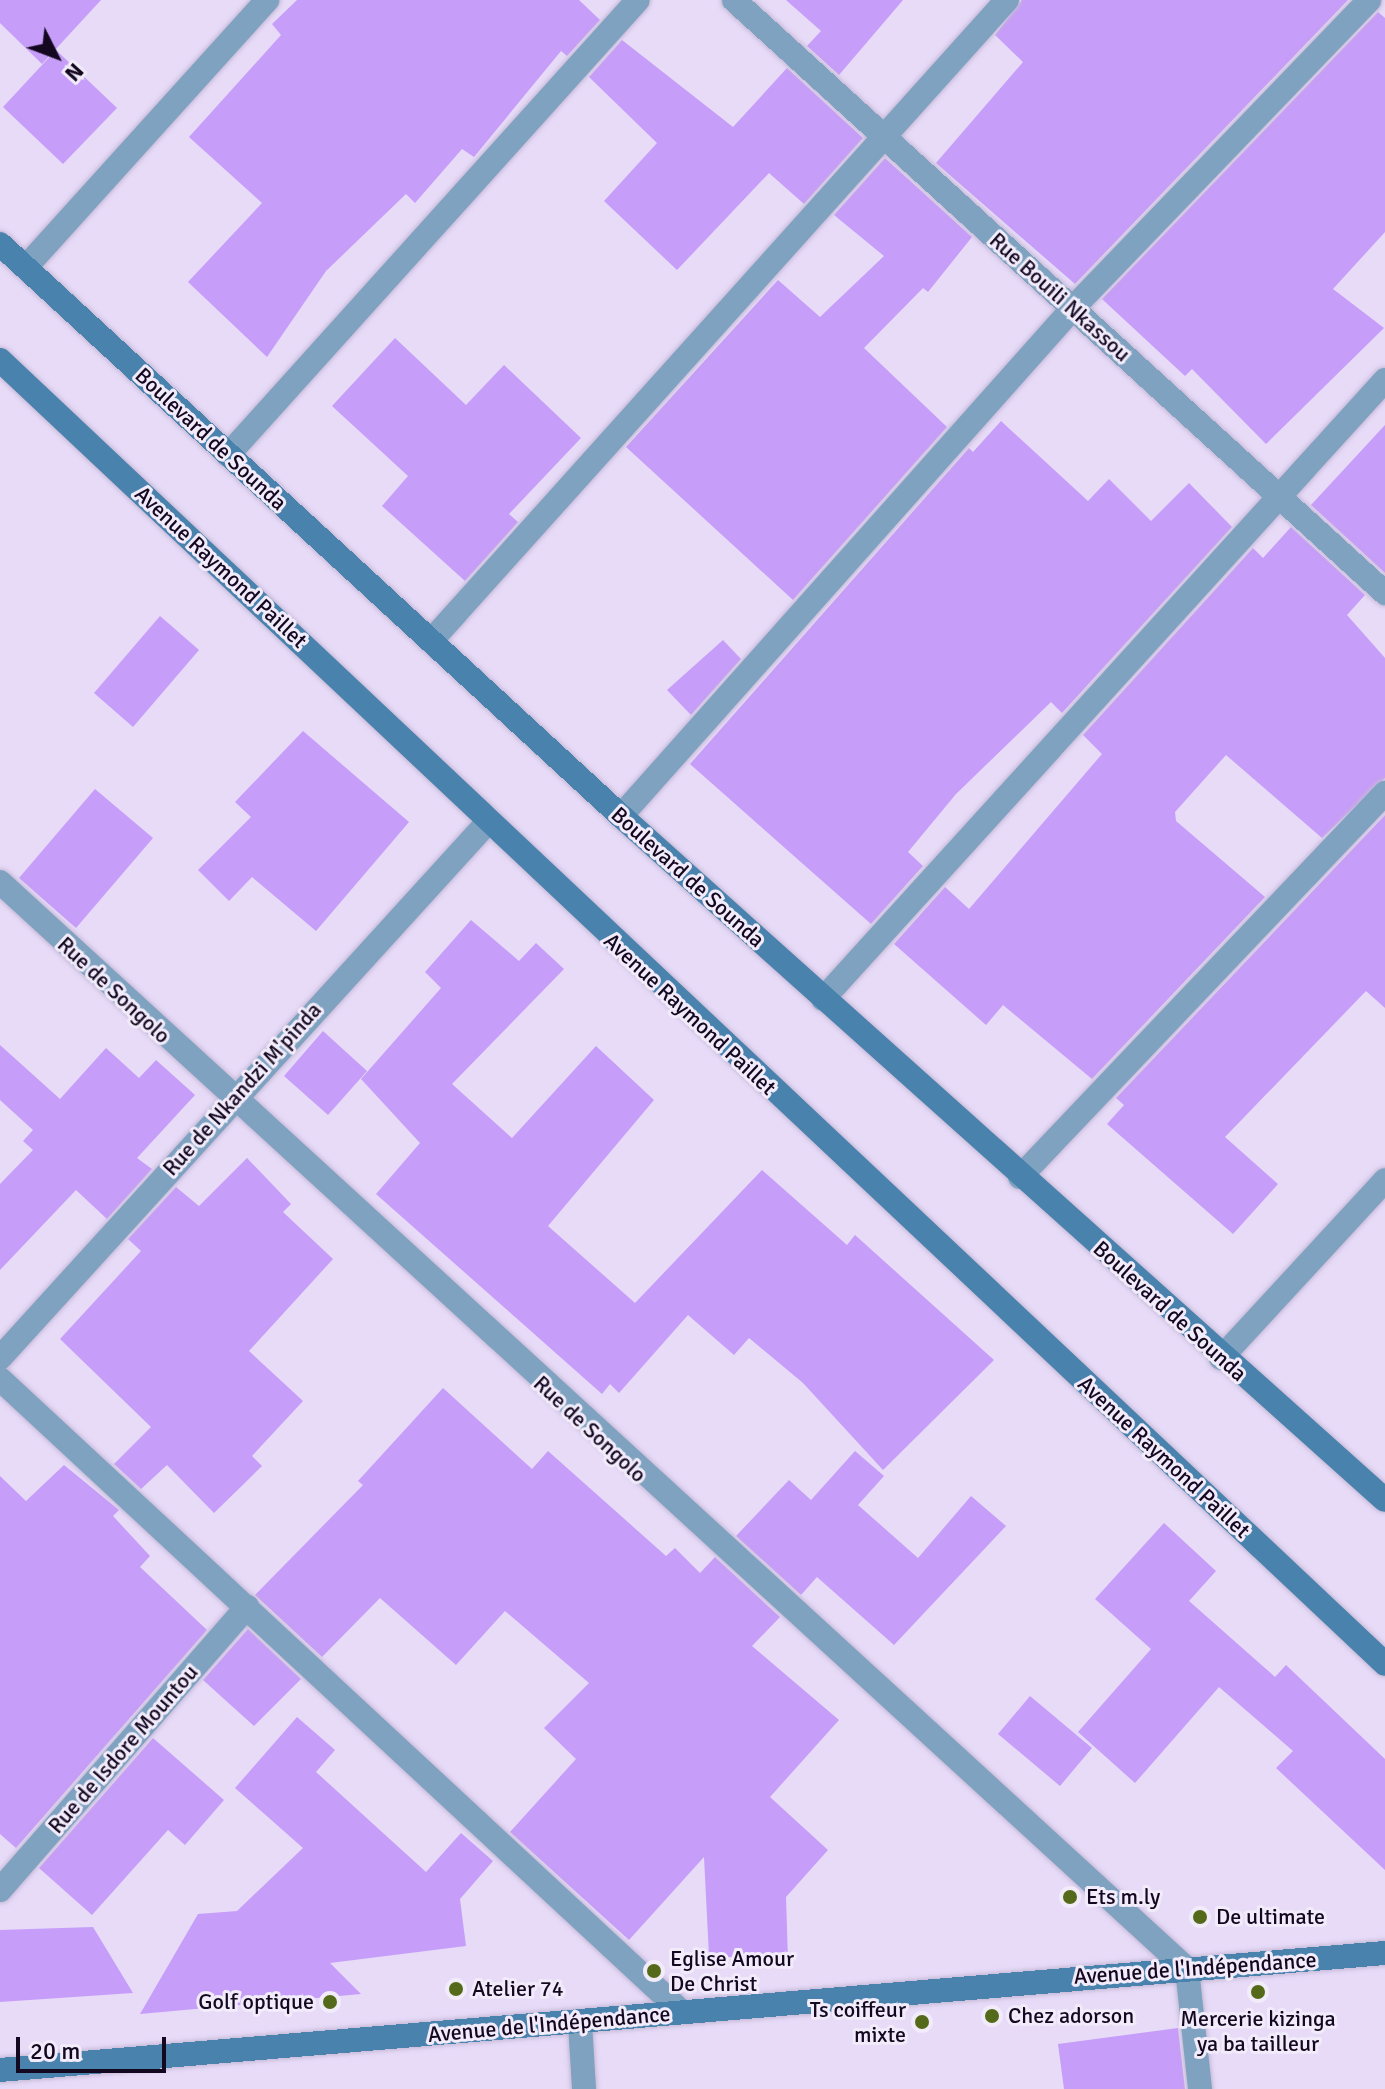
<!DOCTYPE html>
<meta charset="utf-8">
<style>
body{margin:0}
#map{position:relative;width:1385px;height:2089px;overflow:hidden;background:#e7dbf8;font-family:Signika,sans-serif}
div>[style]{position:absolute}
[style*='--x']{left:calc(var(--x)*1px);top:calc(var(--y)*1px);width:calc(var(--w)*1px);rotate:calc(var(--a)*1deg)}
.building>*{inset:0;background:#c69df8}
.roads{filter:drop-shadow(0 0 2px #c5b9d6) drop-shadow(0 0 2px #c5b9d6)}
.street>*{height:24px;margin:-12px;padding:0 12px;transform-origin:12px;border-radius:12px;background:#7ea2c0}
.secondary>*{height:24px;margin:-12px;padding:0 12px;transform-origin:12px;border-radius:12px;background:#4a82ae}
.dots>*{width:22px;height:22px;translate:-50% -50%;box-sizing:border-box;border:4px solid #f1ebfa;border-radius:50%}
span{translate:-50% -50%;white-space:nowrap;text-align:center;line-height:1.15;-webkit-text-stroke:6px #f1ebfa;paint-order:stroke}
.street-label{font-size:22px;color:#140821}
.poi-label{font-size:22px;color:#140821}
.left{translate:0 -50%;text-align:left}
.right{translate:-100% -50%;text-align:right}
.north{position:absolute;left:16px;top:16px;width:80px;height:80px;-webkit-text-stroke:6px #f1ebfa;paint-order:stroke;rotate:132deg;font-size:22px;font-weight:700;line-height:32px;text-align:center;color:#140821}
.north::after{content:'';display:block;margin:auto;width:28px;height:36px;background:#140821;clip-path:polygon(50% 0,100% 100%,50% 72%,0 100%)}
.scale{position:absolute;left:16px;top:2037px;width:150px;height:36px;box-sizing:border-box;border:4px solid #140821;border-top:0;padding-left:10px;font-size:24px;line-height:28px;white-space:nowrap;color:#140821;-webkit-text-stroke:6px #f1ebfa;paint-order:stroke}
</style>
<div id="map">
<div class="building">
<div style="clip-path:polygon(0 0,101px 0,42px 64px,0 23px)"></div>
<div style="clip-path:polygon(297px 0,579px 0,600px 20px,567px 56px,561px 51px,474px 157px,462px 149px,415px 203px,406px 194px,326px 271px,267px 357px,188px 282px,262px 203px,189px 137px,281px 35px,272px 24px)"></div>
<div style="clip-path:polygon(786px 0,903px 0,839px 75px,807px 46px,821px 31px)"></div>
<div style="clip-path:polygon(1022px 0,1348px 0,1075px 284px,936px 163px,1023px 62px,995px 35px)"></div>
<div style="clip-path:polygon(1378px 12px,1385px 18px,1385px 232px,1333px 289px,1384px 328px,1266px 444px,1192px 369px,1185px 376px,1102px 299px)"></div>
<div style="clip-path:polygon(622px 40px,733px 127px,787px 68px,863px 138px,804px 204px,769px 173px,677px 270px,604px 201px,657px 143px,589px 77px)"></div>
<div style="clip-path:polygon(56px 50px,117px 108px,63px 164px,3px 107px)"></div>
<div style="clip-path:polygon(885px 158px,972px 237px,928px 292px,923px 288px,864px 348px,947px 427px,793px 600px,626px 447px,778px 280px,820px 317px,884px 256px,834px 215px)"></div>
<div style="clip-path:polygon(395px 338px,466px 405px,504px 365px,581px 438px,509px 514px,518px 522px,465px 581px,382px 506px,408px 476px,332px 406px)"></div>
<div style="clip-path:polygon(1001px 421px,1088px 501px,1109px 479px,1151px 521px,1189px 483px,1232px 527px,1062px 713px,1051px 702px,956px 794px,908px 852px,923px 866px,871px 924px,690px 764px,969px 448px,973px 452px)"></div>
<div style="clip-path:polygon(1385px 425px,1385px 573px,1311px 505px)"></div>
<div style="clip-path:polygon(1291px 527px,1365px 595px,1347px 615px,1385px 658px,1385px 778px,1322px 838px,1226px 755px,1175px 812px,1176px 821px,1265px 897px,1092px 1079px,1003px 1005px,986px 1025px,894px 944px,945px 887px,969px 909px,1102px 754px,1083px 735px,1253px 548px,1263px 558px)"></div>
<div style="clip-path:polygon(160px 616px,199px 650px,133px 727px,94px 693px)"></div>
<div style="clip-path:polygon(723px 640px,741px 659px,691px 715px,667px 690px)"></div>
<div style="clip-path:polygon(303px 731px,409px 822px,316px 931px,252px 877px,229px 901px,198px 870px,251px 817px,235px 802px)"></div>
<div style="clip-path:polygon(95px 789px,153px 838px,76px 928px,19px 878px)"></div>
<div style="clip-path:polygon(1385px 815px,1385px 1008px,1366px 991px,1225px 1137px,1278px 1184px,1233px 1234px,1107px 1124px,1124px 1105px,1116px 1098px)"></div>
<div style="clip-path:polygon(471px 920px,519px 961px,536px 943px,564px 969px,452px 1084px,512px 1138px,596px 1046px,654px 1100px,548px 1226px,635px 1303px,762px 1170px,847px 1245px,855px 1235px,994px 1360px,883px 1470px,803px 1383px,749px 1338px,734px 1355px,688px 1315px,619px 1393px,610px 1384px,602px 1394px,376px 1194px,420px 1143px,361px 1079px,441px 988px,425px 972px)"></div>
<div style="clip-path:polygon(323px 1031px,367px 1071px,328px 1115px,284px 1076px)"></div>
<div style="clip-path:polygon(0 1045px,60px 1099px,106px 1048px,139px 1078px,156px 1060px,195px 1095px,137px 1158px,152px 1169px,107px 1219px,76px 1190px,0 1270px,0 1184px,33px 1150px,23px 1141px,33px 1130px,0 1100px)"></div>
<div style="clip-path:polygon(247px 1158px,291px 1204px,283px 1212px,333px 1259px,249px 1351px,303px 1401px,252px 1456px,262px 1466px,214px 1513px,167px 1465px,141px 1489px,114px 1464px,151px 1427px,60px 1339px,141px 1251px,128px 1239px,176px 1187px,199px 1206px)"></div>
<div style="clip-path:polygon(443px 1388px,532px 1469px,548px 1451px,666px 1556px,675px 1548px,700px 1573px,715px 1557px,780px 1617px,752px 1646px,839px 1720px,770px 1797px,828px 1850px,786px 1897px,788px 1960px,709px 1956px,704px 1857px,629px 1940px,510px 1832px,576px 1759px,544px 1728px,589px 1683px,505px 1611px,456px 1665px,380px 1598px,322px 1657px,255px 1595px,363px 1485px,358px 1481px)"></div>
<div style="clip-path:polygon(855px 1451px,884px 1476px,858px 1505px,918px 1558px,971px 1496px,1006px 1526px,894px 1645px,817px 1577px,801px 1595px,736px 1536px,789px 1480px,811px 1500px)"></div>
<div style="clip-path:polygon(64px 1465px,119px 1510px,113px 1516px,150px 1556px,140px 1567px,207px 1630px,16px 1848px,0 1834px,0 1476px,26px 1501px)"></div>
<div style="clip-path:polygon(1164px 1523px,1216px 1571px,1189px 1601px,1275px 1677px,1286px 1665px,1385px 1759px,1385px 1870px,1276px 1768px,1293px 1751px,1219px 1687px,1135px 1783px,1078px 1732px,1151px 1649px,1095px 1599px)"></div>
<div style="clip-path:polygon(248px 1629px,301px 1679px,254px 1726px,203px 1680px)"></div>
<div style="clip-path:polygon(1030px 1696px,1092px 1748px,1060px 1786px,998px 1734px)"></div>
<div style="clip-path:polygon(297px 1717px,335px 1750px,316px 1772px,426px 1872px,461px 1833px,493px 1861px,460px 1899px,466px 1946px,330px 1963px,361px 1994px,140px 2014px,198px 1914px,237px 1911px,303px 1848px,235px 1788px)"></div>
<div style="clip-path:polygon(153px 1738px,224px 1800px,185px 1845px,168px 1830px,92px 1915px,39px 1868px)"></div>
<div style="clip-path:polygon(93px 1927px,133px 1993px,0 2002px,0 1930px)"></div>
<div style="clip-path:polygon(1178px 2028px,1185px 2089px,1064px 2089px,1058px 2044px)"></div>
</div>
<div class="roads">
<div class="street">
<div style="--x:734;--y:0;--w:881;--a:42.33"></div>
<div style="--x:26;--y:267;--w:360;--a:-47.9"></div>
<div style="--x:228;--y:455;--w:612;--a:-47.98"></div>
<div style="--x:431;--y:641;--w:862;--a:-48.06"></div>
<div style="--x:621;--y:816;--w:680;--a:-48.34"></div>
<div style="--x:1073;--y:308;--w:427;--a:-46.1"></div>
<div style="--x:0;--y:882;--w:1610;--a:42.48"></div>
<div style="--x:1187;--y:1969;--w:121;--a:83.8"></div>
<div style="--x:823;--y:999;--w:836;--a:-47.76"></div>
<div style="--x:1020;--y:1177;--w:530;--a:-46.45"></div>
<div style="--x:0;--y:1358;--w:723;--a:-47.69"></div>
<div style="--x:1221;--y:1358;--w:242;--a:-47.3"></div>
<div style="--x:0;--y:1379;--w:930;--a:42.87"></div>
<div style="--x:0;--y:1890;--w:376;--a:-48.9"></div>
<div style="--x:580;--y:2023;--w:66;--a:86.5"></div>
</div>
<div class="secondary">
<div style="--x:0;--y:244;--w:844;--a:42.65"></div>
<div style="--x:621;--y:816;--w:1025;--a:41.84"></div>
<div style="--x:0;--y:360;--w:1902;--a:43.27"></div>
<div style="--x:0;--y:2070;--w:1390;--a:-4.83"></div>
</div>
</div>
<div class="dots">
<div style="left:1070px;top:1897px;background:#546a1a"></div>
<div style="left:1200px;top:1917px;background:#546a1a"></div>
<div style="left:654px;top:1971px;background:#546a1a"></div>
<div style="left:456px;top:1989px;background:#546a1a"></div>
<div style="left:1258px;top:1992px;background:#546a1a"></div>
<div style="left:330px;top:2002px;background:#546a1a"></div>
<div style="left:992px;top:2016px;background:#546a1a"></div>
<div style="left:922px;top:2022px;background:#546a1a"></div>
</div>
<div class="street-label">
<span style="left:1060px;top:297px;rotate:42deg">Rue Bouili Nkassou</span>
<span style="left:211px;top:439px;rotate:43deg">Boulevard de Sounda</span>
<span style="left:221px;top:567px;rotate:43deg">Avenue Raymond Paillet</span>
<span style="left:688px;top:877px;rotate:42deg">Boulevard de Sounda</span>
<span style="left:114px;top:990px;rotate:43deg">Rue de Songolo</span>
<span style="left:690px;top:1014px;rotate:43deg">Avenue Raymond Paillet</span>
<span style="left:242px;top:1089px;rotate:-48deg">Rue de Nkandzi M'pinda</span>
<span style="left:1170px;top:1311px;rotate:42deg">Boulevard de Sounda</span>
<span style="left:590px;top:1429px;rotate:43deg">Rue de Songolo</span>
<span style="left:1164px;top:1457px;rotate:43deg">Avenue Raymond Paillet</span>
<span style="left:123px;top:1749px;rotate:-49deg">Rue de Isdore Mountou</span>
<span style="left:1195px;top:1968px;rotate:-4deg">Avenue de l'Indépendance</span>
<span style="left:549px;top:2024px;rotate:-5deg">Avenue de l'Indépendance</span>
</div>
<div class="poi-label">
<span class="left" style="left:1086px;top:1897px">Ets m.ly</span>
<span class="left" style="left:1216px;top:1917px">De ultimate</span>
<span class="left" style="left:670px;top:1971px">Eglise Amour<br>De Christ</span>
<span class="left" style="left:472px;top:1989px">Atelier 74</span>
<span class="right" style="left:314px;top:2002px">Golf optique</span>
<span class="right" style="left:906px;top:2022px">Ts coiffeur<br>mixte</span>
<span class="left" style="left:1008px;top:2016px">Chez adorson</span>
<span style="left:1258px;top:2031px">Mercerie kizinga<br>ya ba tailleur</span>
</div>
<div class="north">N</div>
<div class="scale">20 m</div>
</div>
